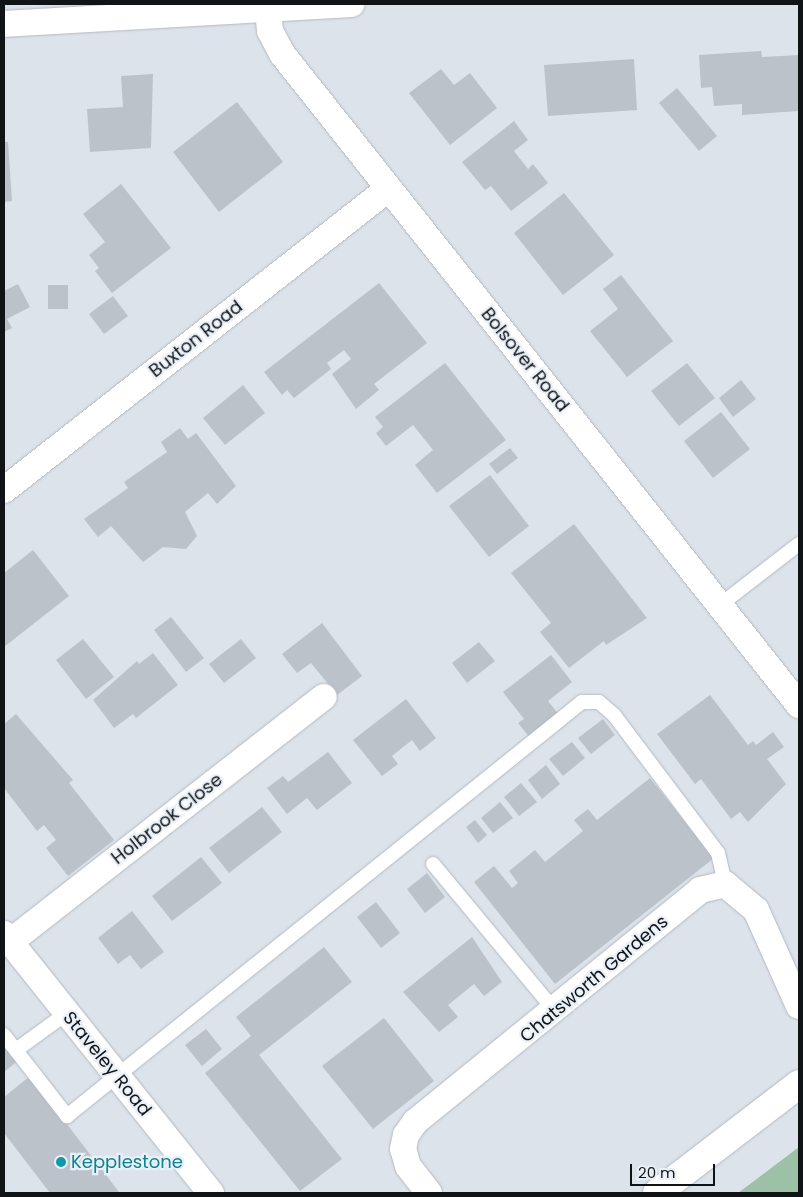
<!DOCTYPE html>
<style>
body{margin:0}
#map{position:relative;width:803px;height:1197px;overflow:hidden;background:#dde3eb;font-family:Poppins,sans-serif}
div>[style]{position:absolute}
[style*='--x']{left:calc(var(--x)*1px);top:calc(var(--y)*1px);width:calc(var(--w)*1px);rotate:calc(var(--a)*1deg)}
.green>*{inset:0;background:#9dc1a7}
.building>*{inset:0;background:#bcc2c9}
.roads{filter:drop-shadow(0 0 1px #b3b9c1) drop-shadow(0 0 1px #b3b9c1)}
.lane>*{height:14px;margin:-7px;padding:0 7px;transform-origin:7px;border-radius:7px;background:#fff}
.street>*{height:26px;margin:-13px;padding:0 13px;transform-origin:13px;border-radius:13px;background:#fff}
.secondary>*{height:28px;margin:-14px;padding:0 14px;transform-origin:14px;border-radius:14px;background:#fff}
.dots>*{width:14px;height:14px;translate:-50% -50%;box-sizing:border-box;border:2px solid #eaf0f8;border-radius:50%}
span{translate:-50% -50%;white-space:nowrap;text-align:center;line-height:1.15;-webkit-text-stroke:4.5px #eaf0f8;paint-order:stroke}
.street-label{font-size:18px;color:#111416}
.culture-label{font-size:18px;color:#0d838f}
.left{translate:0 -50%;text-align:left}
.frame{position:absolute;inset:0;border:5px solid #111416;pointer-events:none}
.scale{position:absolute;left:630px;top:1164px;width:85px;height:22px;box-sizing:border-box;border:2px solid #111416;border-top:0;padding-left:6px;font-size:15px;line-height:18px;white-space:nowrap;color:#111416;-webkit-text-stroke:4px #eaf0f8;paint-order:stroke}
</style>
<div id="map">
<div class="green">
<div style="clip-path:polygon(799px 1147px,799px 1193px,738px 1193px)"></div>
</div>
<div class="building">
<div style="clip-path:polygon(761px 51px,762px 57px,799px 55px,799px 111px,742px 115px,742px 104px,714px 106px,712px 87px,701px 88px,699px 55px)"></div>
<div style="clip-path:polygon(634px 59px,637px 110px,548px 116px,544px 65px)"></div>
<div style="clip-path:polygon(441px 69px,454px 85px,470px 73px,497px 108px,450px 145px,409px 93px)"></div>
<div style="clip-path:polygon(153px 74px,151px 148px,90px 152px,87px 109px,123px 107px,121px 76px)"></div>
<div style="clip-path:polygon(677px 88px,717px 136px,699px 151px,659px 103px)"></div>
<div style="clip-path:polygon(237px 102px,283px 162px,219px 212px,173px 152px)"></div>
<div style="clip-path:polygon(514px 121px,528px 140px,514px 151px,528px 169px,533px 164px,548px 183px,511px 211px,491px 186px,485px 190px,462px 162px)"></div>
<div style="clip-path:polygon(4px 142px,8px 142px,12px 201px,4px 202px)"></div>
<div style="clip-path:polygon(121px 184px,171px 248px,112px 293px,95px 271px,99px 268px,89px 255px,105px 242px,83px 214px)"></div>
<div style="clip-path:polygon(564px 193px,614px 255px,563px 295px,514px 233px)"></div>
<div style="clip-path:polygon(621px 275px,673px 341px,627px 377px,590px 331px,618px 309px,603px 289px)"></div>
<div style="clip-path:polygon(379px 283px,427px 343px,374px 384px,379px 390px,356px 409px,332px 374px,351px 359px,344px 350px,327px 363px,331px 369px,294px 398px,287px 390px,282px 395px,264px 372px)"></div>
<div style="clip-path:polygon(18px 284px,30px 307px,7px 319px,12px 328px,4px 332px,4px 291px)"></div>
<div style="clip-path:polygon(48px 285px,68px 285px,68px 309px,48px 309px)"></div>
<div style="clip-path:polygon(113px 296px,128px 316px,104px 334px,89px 314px)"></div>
<div style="clip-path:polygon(445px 363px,506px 440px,437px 493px,415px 465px,433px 450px,413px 425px,386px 446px,376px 433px,383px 427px,375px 417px)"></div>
<div style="clip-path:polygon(687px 363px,715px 398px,679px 426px,651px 391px)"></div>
<div style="clip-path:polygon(741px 380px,756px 399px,733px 417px,719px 398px)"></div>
<div style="clip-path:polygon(243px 385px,265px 413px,225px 445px,203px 418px)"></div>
<div style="clip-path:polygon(721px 412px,750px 449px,713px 478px,684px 441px)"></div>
<div style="clip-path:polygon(180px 428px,188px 439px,196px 433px,236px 486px,217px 504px,208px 493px,185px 512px,197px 536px,186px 549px,163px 547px,143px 562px,111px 526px,98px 537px,84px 519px,128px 488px,124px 482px,167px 452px,161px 442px)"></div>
<div style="clip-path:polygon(510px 448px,518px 458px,497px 474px,489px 464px)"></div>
<div style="clip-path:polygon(490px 475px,529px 526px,489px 557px,449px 506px)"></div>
<div style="clip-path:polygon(574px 524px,647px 618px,606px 645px,604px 641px,569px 668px,540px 632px,551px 623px,511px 573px)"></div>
<div style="clip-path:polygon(33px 550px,69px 596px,4px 647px,4px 573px)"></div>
<div style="clip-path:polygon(171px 617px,204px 658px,186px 672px,154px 630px)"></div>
<div style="clip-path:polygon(322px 623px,362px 676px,337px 695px,311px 663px,297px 673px,282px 654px)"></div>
<div style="clip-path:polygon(83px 639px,114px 677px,86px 699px,56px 660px)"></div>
<div style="clip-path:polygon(241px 639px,256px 658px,224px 683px,209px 664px)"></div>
<div style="clip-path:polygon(479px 642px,495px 661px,467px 683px,452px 663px)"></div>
<div style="clip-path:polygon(153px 653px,178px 685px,136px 718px,133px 714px,114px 728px,93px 700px,137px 661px,139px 664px)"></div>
<div style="clip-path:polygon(551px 655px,572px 682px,548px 701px,560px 716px,530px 738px,518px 723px,524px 719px,503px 692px)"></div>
<div style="clip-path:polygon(710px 695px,748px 745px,753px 741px,756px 745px,773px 732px,784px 747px,767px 759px,786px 784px,748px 822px,740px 812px,731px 819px,701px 779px,695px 784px,657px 734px)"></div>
<div style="clip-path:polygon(406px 699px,436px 738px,420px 751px,412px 740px,392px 756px,398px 764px,382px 776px,353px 740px)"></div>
<div style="clip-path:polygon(16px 714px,73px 780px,69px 783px,114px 840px,68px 876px,46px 848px,56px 840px,44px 825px,37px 831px,4px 788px,4px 724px)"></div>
<div style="clip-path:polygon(603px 719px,615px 735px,591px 754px,578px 738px)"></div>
<div style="clip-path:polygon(572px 742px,585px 758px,563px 776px,549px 759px)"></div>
<div style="clip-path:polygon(328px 752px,352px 783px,317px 810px,307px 798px,287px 814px,267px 788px,283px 776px,288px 782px)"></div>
<div style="clip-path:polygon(546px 765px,560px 784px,542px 799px,528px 780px)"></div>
<div style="clip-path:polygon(650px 778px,714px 858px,555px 984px,474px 882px,494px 866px,512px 888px,518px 883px,509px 871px,535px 850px,545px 862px,583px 831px,574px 820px,588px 809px,597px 820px)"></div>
<div style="clip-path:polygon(521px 783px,537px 802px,519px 816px,504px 797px)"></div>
<div style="clip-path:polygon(500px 802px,513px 818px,493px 833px,481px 818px)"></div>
<div style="clip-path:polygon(262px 807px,282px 832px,229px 873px,209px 848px)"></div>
<div style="clip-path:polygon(475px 820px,487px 835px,478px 843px,466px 827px)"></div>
<div style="clip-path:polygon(201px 857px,222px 883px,172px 921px,152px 896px)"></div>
<div style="clip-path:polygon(427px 873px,445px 897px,425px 913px,407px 889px)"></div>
<div style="clip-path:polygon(376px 902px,400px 933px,381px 948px,357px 917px)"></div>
<div style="clip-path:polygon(132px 911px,164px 952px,141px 969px,130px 955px,118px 964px,98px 938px)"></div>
<div style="clip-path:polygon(472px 937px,502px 982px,484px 996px,474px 984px,448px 1005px,458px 1017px,439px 1032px,403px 992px)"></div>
<div style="clip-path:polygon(324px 947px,352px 982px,259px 1055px,342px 1159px,300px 1191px,205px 1073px,251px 1036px,236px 1017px)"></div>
<div style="clip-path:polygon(384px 1018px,434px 1081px,373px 1129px,322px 1066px)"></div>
<div style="clip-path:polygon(206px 1029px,222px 1049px,202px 1066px,185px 1045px)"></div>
<div style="clip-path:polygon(4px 1042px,19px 1060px,4px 1072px)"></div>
<div style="clip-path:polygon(30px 1076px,119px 1192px,117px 1193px,50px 1193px,4px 1133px,4px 1097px)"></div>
</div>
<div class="roads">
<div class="lane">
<div style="--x:720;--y:605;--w:100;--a:-37.7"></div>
<div style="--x:433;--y:864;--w:192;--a:50.3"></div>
<div style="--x:4;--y:1035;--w:103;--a:52.1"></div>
<div style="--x:67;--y:1116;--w:661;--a:-38.8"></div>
<div style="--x:582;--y:702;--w:17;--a:0"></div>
<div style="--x:599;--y:702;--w:20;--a:41"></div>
<div style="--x:614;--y:715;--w:173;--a:53"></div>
<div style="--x:718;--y:853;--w:32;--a:77"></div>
<div style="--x:16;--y:1050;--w:63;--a:-36"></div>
</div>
<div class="street">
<div style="--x:268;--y:8;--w:23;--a:85"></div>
<div style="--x:270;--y:31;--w:27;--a:62"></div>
<div style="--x:283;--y:55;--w:830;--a:51.56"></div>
<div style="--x:4;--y:24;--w:348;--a:-3.3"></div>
<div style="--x:4;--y:490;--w:488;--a:-38.1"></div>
<div style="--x:4;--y:934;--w:332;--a:51.4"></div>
<div style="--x:10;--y:942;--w:398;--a:-38"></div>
<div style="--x:429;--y:1193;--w:34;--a:-128"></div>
<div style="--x:408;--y:1166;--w:18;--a:-106"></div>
<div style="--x:403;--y:1149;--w:14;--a:-78"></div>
<div style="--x:406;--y:1135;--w:16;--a:-55"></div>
<div style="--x:415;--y:1122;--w:367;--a:-39.1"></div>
<div style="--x:700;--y:890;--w:26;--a:-13"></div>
<div style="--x:725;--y:884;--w:40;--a:40"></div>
<div style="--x:756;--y:910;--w:105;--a:65.9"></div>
</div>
<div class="secondary">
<div style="--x:657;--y:1193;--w:179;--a:-37.5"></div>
</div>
</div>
<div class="dots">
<div style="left:61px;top:1162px;background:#0f9aa8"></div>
</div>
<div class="street-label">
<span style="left:196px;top:339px;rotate:-38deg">Buxton Road</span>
<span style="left:525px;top:360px;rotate:51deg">Bolsover Road</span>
<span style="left:167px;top:819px;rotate:-38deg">Holbrook Close</span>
<span style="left:594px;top:979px;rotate:-40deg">Chatsworth Gardens</span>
<span style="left:107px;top:1064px;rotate:51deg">Staveley Road</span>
</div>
<div class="culture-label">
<span class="left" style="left:71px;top:1162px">Kepplestone</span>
</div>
<div class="frame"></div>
<div class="scale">20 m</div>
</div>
